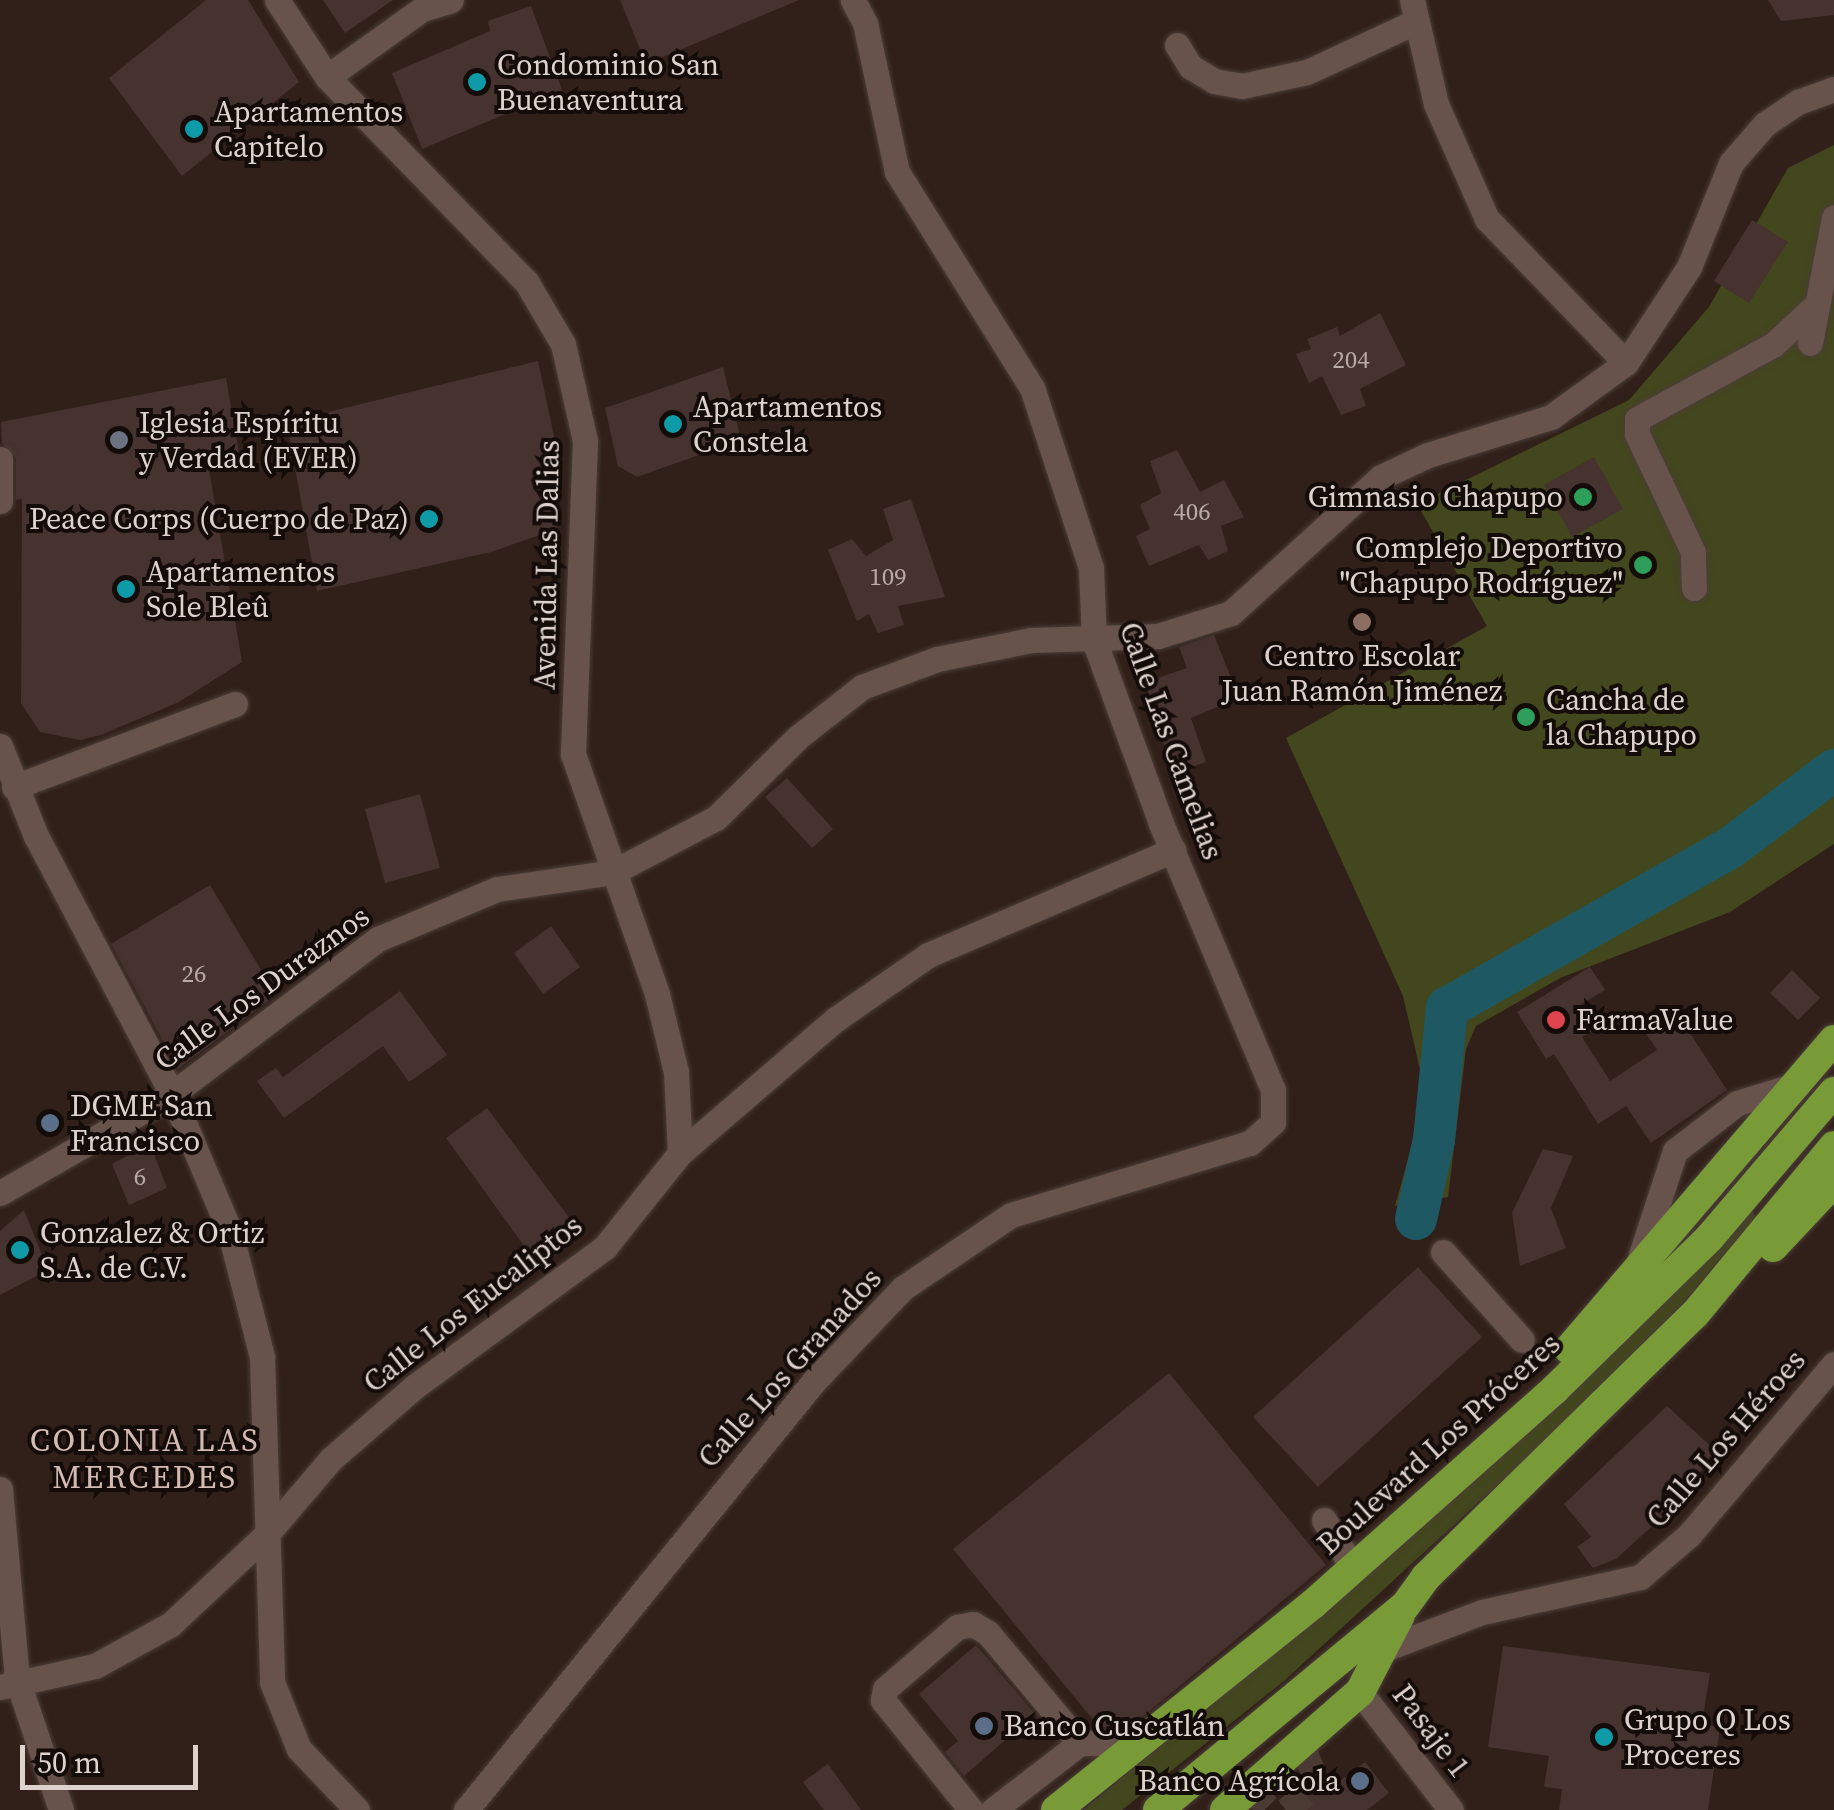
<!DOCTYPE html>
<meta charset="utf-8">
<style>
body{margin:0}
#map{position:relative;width:1834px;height:1810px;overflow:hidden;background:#312019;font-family:"Source Serif 4",serif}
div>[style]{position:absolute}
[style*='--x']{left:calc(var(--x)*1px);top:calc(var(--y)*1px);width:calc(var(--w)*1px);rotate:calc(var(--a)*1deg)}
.green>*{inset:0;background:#43471d}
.river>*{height:42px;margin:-21px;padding:0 21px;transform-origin:21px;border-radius:21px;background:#1e5963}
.building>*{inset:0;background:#46322f}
.minor-tunnel>*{height:25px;margin-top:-12.5px;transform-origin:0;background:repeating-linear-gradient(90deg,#4b3b34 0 25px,transparent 0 37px)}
.roads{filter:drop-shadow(0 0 2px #4b3d39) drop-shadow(0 0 2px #4b3d39)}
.minor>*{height:25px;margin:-12.5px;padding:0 12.5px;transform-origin:12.5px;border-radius:12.5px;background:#68534c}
.highway>*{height:30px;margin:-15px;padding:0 15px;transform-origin:15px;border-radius:15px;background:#799b37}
.dots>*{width:28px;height:28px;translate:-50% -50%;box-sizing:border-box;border:5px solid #130c09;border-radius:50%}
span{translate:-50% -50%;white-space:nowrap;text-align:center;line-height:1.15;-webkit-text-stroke:8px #130c09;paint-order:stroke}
.number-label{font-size:25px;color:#b8aaa6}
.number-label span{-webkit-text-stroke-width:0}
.poi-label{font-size:30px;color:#ded2cd}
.left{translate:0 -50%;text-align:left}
.right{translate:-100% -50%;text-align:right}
.street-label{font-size:30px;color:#ded2cd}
.neighbourhood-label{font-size:32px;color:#d3bbb3;letter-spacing:2.5px}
.scale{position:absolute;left:20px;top:1745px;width:178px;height:45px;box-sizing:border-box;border:5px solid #ded2cd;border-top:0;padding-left:12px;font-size:30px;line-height:35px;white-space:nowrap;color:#ded2cd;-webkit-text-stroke:8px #130c09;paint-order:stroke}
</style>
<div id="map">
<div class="green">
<div style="clip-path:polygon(1834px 145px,1834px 844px,1730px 912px,1560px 978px,1476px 1026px,1466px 1049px,1448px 1197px,1395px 1206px,1426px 1095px,1403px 996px,1286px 738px,1487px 626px,1417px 504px,1629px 400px,1709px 307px,1788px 168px)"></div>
<div style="clip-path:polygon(1752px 1211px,1756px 1217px,1682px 1304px,1531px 1454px,1284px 1681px,1122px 1810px,1083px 1810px,1342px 1597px)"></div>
</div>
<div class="river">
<div style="--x:1416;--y:1219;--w:81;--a:-77.2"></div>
<div style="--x:1434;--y:1140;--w:133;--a:-84.4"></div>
<div style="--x:1447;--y:1008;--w:325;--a:-29.5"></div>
<div style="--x:1730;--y:848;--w:130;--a:-36.9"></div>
</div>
<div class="building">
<div style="clip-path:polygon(206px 0,248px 0,299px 82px,182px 176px,109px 78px)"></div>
<div style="clip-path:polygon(323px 0,393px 0,345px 33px)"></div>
<div style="clip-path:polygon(620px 0,799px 0,646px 64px)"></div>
<div style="clip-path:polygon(1768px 0,1834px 0,1834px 15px,1781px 21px)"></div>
<div style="clip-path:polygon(531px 6px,562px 90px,422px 149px,392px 73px,490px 31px,488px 21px)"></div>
<div style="clip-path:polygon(1752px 220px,1788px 242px,1749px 303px,1714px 281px)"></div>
<div style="clip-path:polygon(1380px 313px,1406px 365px,1360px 389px,1366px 406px,1341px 415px,1322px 376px,1309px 383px,1296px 354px,1311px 349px,1307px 339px,1337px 327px,1340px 336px)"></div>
<div style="clip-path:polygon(538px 361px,557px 450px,557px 529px,491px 552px,317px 591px,287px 422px)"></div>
<div style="clip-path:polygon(723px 367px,741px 440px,637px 477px,618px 466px,605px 408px)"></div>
<div style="clip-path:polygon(226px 378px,240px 458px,208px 464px,242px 662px,179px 702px,101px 735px,80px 740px,40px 732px,21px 703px,22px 499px,16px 500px,16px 458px,2px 443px,1px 422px)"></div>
<div style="clip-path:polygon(1177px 450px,1200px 492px,1224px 480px,1244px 517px,1221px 526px,1228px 551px,1208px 560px,1199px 545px,1149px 566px,1136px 536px,1150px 529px,1140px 505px,1161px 493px,1150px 461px)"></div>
<div style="clip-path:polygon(1594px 457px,1623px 509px,1572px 537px,1544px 485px)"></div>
<div style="clip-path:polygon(911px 499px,945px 597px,898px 606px,904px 625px,878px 633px,869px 614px,857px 621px,828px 550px,852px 539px,866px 556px,893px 540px,883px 509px)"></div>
<div style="clip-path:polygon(1214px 635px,1239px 698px,1191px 718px,1206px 762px,1174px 773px,1143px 683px,1187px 668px,1179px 647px)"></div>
<div style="clip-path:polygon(787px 778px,833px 829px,812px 848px,765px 797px)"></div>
<div style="clip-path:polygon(420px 794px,440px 868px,385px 883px,365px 809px)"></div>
<div style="clip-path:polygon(210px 885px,276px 995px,178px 1069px,111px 944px)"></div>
<div style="clip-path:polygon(551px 926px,580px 967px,543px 994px,514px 953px)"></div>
<div style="clip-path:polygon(1590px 967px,1605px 990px,1580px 1005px,1595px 1029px,1582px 1037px,1610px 1081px,1657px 1050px,1640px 1024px,1671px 1004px,1727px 1090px,1651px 1143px,1626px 1106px,1598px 1124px,1554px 1054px,1546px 1059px,1517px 1012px)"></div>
<div style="clip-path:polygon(1792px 970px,1820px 998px,1798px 1020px,1770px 993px)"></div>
<div style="clip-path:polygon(400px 991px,447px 1055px,409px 1082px,383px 1046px,284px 1118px,257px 1081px,276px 1068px,283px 1077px)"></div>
<div style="clip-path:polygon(487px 1108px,576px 1227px,538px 1265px,446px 1138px)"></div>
<div style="clip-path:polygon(140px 1149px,154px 1154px,167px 1188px,129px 1205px,112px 1164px)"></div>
<div style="clip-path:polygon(1543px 1149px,1573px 1156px,1551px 1208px,1566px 1248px,1520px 1266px,1512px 1213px)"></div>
<div style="clip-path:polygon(24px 1210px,48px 1270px,0 1295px,0 1231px)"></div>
<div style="clip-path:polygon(1418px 1267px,1482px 1337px,1318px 1487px,1253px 1417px)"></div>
<div style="clip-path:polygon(1169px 1373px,1326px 1565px,1130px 1727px,1099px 1727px,953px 1549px)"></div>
<div style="clip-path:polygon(1667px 1406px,1717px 1452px,1661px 1518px,1616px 1559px,1593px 1568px,1577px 1547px,1591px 1537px,1564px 1504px)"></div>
<div style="clip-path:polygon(976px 1645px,1035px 1714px,964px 1776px,945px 1752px,958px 1741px,919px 1694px)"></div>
<div style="clip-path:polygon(1503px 1646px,1710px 1673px,1702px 1724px,1720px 1727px,1708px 1810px,1559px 1810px,1562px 1789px,1544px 1787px,1549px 1756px,1488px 1747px)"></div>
<div style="clip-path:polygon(1365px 1762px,1389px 1793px,1367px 1810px,1289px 1810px,1283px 1802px,1288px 1780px,1323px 1794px)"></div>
<div style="clip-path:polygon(828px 1764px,861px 1810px,824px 1810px,803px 1782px)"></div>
</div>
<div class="minor-tunnel">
<div style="--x:1250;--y:1789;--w:30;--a:44"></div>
<div style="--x:1286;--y:1810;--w:35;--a:-39"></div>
<div style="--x:1313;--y:1788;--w:15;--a:-86"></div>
<div style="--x:1314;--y:1773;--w:30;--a:-113"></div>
</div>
<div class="roads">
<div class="minor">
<div style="--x:277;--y:0;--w:92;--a:57"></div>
<div style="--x:327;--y:77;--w:287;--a:45.8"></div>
<div style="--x:527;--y:283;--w:71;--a:59.5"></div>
<div style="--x:563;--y:344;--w:99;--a:77.2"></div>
<div style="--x:585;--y:441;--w:313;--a:92.2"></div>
<div style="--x:573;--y:754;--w:254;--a:70.7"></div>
<div style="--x:657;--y:994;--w:80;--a:76.3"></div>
<div style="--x:676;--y:1072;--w:81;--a:87.2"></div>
<div style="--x:1412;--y:0;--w:107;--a:77"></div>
<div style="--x:1436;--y:104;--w:126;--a:66.1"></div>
<div style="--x:1487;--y:219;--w:200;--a:46"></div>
<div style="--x:1177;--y:45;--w:26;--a:58"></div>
<div style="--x:1191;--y:67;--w:27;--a:31"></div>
<div style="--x:1214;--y:81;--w:28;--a:10"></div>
<div style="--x:1242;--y:86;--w:66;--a:-12.2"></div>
<div style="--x:1307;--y:72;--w:121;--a:-24.9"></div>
<div style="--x:327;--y:77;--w:117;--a:-35.6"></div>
<div style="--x:422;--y:9;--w:30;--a:-17"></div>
<div style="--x:1810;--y:343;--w:128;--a:-79.2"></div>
<div style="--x:0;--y:459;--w:42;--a:90"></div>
<div style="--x:1694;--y:588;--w:36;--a:-92"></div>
<div style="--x:1693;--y:552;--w:131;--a:-115.4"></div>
<div style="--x:1637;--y:434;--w:15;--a:-90"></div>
<div style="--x:1637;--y:419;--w:155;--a:-28.6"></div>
<div style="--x:1773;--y:345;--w:60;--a:-43"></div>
<div style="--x:0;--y:746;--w:97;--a:68.2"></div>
<div style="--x:36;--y:836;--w:292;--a:62.2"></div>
<div style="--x:172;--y:1094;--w:150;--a:67.2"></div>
<div style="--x:230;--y:1232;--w:129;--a:75.6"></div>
<div style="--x:262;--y:1357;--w:325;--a:88.2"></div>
<div style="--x:272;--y:1682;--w:72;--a:68.1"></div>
<div style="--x:299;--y:1749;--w:84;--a:46.4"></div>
<div style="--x:14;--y:787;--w:236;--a:-20.6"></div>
<div style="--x:0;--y:1193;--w:198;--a:-29.9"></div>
<div style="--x:172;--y:1094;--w:258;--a:-37"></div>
<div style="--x:378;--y:939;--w:129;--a:-22.8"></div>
<div style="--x:497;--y:889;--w:117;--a:-8.3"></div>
<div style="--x:613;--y:872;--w:116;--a:-27.7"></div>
<div style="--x:716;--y:818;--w:115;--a:-44.6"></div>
<div style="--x:798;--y:737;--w:81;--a:-38"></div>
<div style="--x:862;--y:687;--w:80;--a:-20.5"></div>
<div style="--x:937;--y:659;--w:96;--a:-11.4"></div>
<div style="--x:1031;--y:640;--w:127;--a:-1.8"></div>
<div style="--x:1158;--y:636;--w:77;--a:-17.5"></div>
<div style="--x:1231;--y:613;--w:202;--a:-42.2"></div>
<div style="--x:1381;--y:477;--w:52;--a:-25.1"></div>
<div style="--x:1428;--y:455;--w:129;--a:-17.2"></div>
<div style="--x:1551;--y:417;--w:92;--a:-35.8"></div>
<div style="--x:1626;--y:363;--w:115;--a:-56.7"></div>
<div style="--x:1689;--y:267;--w:112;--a:-68"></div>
<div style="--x:1731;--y:163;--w:52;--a:-48.9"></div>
<div style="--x:1765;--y:124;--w:40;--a:-34"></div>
<div style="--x:1798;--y:102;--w:38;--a:-20"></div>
<div style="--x:1443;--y:1252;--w:118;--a:48.1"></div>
<div style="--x:1639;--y:1261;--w:116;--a:-71.9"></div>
<div style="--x:1675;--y:1151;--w:78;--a:-37.7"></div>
<div style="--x:1737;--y:1103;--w:62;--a:-17"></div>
<div style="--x:0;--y:1489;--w:191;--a:84.9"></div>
<div style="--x:17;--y:1679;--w:138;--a:71.4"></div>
<div style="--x:1324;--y:1520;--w:56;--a:58.9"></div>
<div style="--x:1384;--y:1649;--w:105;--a:-20.7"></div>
<div style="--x:1482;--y:1612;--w:162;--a:-12.5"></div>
<div style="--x:1640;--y:1577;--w:65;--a:-40.6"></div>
<div style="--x:1689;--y:1535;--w:224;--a:-49.7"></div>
<div style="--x:0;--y:1687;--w:97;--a:-12.5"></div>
<div style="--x:95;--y:1666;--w:87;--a:-28.9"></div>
<div style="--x:171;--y:1624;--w:132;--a:-43.2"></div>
<div style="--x:267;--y:1534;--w:99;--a:-49.5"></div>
<div style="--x:331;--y:1459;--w:110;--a:-40.9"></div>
<div style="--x:414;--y:1387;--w:237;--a:-36.2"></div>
<div style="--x:605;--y:1247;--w:120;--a:-51.4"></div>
<div style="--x:680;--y:1153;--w:206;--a:-40.7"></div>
<div style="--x:836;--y:1019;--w:112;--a:-34.8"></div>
<div style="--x:928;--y:955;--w:267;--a:-23.2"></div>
<div style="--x:1360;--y:1692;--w:149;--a:52.4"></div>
<div style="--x:466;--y:1810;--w:554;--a:-50.94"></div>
<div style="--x:815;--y:1380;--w:127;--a:-46.3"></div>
<div style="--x:903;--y:1288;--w:130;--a:-34.1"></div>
<div style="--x:1011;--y:1215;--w:250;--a:-16.8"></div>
<div style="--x:1250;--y:1143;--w:31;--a:-42"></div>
<div style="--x:1273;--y:1122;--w:32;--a:-90"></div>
<div style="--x:1273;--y:1090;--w:290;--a:-112.8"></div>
<div style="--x:1161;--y:823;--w:195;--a:-110.1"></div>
<div style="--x:1094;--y:640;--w:72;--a:-92.4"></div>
<div style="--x:1091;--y:568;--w:189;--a:-108.1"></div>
<div style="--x:1032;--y:388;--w:255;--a:-122"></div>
<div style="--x:897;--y:172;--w:152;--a:-102.1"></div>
<div style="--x:865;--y:23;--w:26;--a:-118"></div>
<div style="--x:971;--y:1810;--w:141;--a:-128.7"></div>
<div style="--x:883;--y:1700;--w:11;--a:-80"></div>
<div style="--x:885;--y:1689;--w:95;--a:-40.7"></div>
<div style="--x:957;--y:1627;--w:16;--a:-11"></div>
<div style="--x:973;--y:1624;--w:17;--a:31"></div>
<div style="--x:988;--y:1633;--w:143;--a:50.1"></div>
<div style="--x:993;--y:1810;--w:110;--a:-37.6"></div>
<div style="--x:1080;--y:1743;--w:60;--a:0"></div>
</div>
<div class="highway">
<div style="--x:1773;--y:1247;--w:89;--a:-46.8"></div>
<div style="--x:1569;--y:1349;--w:407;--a:-49.4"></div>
<div style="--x:1056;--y:1810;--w:329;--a:-38.7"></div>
<div style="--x:1313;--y:1604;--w:324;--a:-41.6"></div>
<div style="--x:1555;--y:1389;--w:217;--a:-44.4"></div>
<div style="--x:1710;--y:1237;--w:191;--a:-49.5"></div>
<div style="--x:1158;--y:1810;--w:320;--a:-39.6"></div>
<div style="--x:1405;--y:1606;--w:36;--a:-54"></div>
<div style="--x:1426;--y:1577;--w:376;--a:-44.4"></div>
<div style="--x:1695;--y:1314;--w:218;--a:-50.4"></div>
<div style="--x:1225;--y:1810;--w:179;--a:-41.2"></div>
<div style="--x:1360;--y:1692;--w:87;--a:-62.5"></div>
</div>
</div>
<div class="dots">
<div style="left:477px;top:82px;background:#0f9aa8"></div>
<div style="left:194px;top:129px;background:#0f9aa8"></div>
<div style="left:673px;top:424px;background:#0f9aa8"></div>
<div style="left:119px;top:440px;background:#6b7280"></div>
<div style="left:1583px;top:497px;background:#2e9e5b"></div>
<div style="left:429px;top:519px;background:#0f9aa8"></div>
<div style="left:1643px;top:565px;background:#2e9e5b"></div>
<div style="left:126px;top:589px;background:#0f9aa8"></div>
<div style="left:1362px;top:622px;background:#8d6e63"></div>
<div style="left:1526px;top:717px;background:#2e9e5b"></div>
<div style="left:1556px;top:1020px;background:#e0444e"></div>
<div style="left:50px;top:1123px;background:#5c6f8a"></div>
<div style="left:20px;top:1250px;background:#0f9aa8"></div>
<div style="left:984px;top:1726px;background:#5c6f8a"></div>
<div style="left:1604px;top:1737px;background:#0f9aa8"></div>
<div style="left:1360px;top:1781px;background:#5c6f8a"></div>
</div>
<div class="number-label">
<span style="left:1351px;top:359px">204</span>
<span style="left:1192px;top:511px">406</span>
<span style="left:888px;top:576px">109</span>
<span style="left:194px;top:973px">26</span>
<span style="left:140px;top:1176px">6</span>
</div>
<div class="poi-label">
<span class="left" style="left:497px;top:82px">Condominio San<br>Buenaventura</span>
<span class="left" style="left:214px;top:129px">Apartamentos<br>Capitelo</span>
<span class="left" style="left:693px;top:424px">Apartamentos<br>Constela</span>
<span class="left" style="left:139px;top:440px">Iglesia Espíritu<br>y Verdad (EVER)</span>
<span class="right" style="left:1563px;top:497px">Gimnasio Chapupo</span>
<span class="right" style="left:409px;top:519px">Peace Corps (Cuerpo de Paz)</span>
<span class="right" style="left:1623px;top:565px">Complejo Deportivo<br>"Chapupo Rodríguez"</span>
<span class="left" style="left:146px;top:589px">Apartamentos<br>Sole Bleû</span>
<span style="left:1362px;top:673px">Centro Escolar<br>Juan Ramón Jiménez</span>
<span class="left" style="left:1546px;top:717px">Cancha de<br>la Chapupo</span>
<span class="left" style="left:1576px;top:1020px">FarmaValue</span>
<span class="left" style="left:70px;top:1123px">DGME San<br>Francisco</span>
<span class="left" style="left:40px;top:1250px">Gonzalez &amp; Ortiz<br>S.A. de C.V.</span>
<span class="left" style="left:1624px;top:1737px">Grupo Q Los<br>Proceres</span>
<span class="left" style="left:1004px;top:1726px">Banco Cuscatlán</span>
<span class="right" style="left:1340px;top:1781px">Banco Agrícola</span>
</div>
<div class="street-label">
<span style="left:547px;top:565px;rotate:-89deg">Avenida Las Dalias</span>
<span style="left:1171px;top:741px;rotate:70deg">Calle Las Camelias</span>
<span style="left:262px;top:988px;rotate:-36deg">Calle Los Duraznos</span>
<span style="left:473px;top:1304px;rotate:-38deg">Calle Los Eucaliptos</span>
<span style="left:790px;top:1368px;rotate:-48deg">Calle Los Granados</span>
<span style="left:1726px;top:1439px;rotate:-49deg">Calle Los Héroes</span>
<span style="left:1439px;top:1444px;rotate:-42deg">Boulevard Los Próceres</span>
<span style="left:1431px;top:1731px;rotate:53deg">Pasaje 1</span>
</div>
<div class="neighbourhood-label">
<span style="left:145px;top:1459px">COLONIA LAS<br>MERCEDES</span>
</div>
<div class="scale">50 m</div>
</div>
